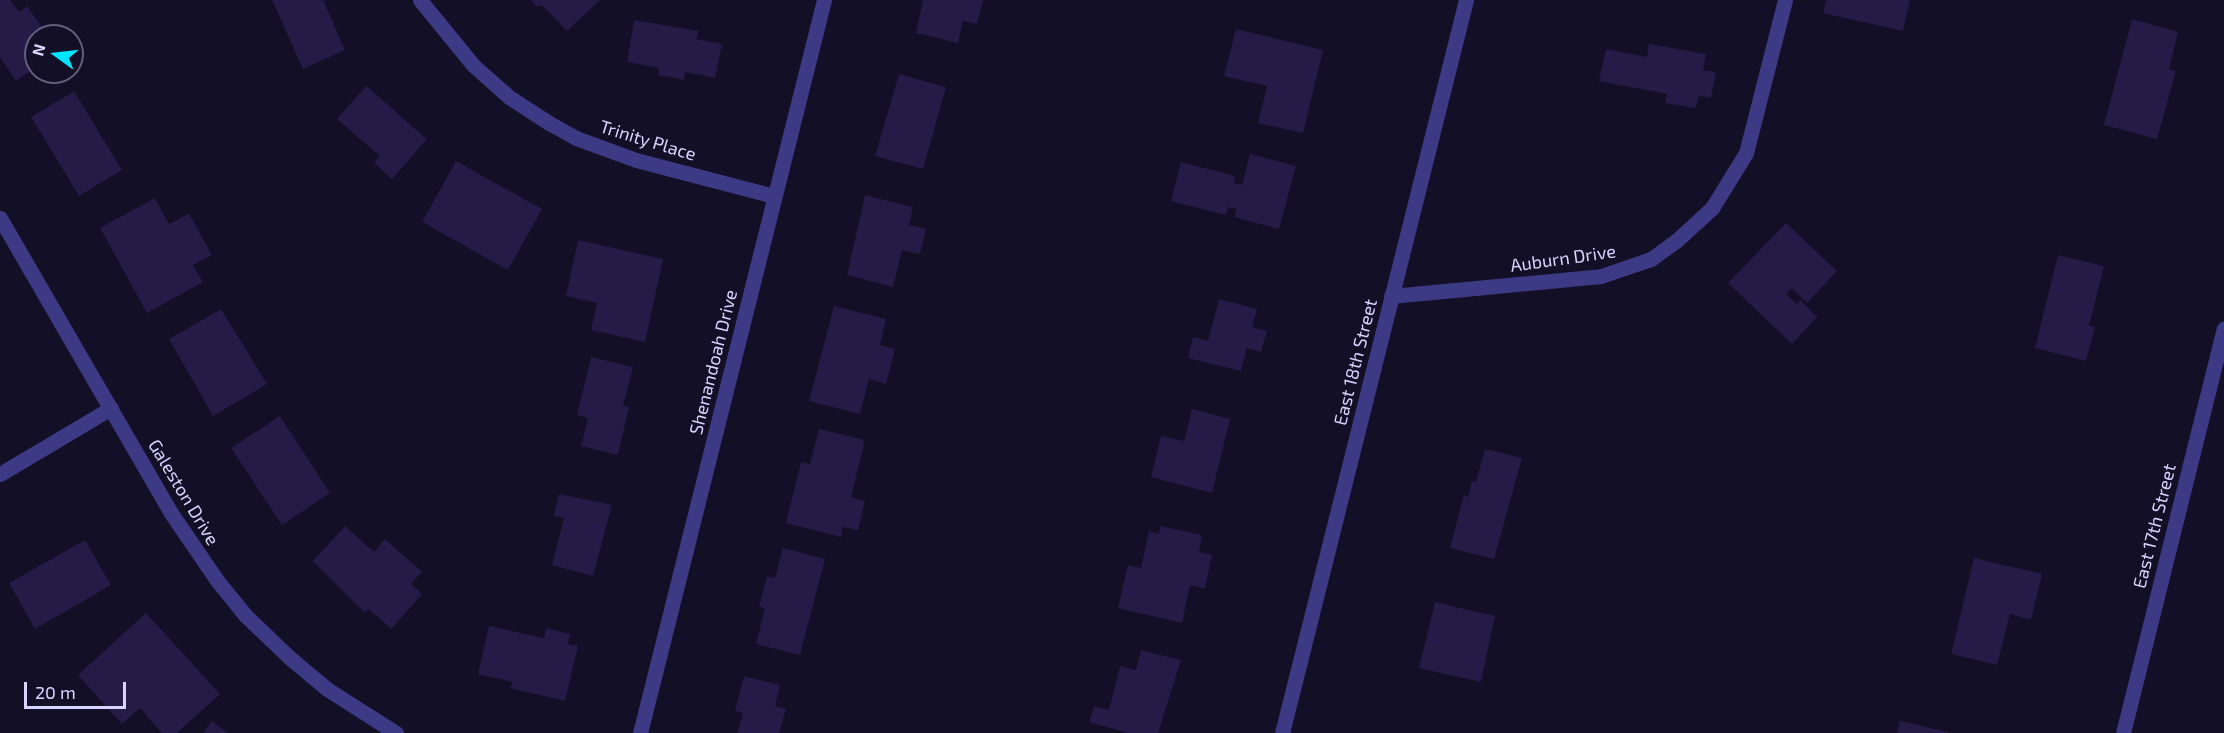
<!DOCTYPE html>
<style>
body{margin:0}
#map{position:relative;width:2224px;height:733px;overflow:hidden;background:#130f26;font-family:"Exo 2",sans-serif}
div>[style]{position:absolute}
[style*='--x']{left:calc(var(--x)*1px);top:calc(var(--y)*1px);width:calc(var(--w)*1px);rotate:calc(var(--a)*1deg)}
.building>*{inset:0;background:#241b47}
.minor>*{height:15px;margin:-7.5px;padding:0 7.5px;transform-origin:7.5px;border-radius:7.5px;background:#3d3a85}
span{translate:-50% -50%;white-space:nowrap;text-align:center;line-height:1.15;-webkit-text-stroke:5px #130f26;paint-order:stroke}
.street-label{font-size:18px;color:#d9d4ff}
.north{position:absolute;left:24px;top:24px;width:60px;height:60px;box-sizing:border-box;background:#130f26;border:2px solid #625e7d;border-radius:50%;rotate:285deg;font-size:16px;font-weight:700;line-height:24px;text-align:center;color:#d9d4ff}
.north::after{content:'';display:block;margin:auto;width:21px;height:27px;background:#00e5ff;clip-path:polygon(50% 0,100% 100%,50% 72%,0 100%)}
.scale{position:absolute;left:24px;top:682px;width:102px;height:27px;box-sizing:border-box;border:3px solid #d9d4ff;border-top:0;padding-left:8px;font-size:18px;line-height:21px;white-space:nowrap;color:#d9d4ff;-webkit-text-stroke:4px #130f26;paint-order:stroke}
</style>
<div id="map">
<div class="building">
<div style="clip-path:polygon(0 0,10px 0,19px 12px,27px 6px,48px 36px,36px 36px,36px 67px,16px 81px,0 57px)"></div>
<div style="clip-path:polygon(272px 0,323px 0,345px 50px,303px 69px)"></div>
<div style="clip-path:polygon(531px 0,600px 0,567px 31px,542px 5px,537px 7px)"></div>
<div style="clip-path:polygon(923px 0,983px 0,977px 24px,963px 21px,958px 43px,916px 33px)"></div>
<div style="clip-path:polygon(1826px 0,1910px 0,1903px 31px,1823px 13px)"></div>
<div style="clip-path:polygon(2132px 19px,2178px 32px,2169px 69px,2176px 71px,2157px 139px,2104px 125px)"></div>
<div style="clip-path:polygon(634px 20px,699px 31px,696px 39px,722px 44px,715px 78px,685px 72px,684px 80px,658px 75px,659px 68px,627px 62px)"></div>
<div style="clip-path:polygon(1236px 29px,1323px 50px,1303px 133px,1258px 123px,1267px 86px,1224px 76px)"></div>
<div style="clip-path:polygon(1649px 44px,1706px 54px,1703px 70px,1716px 72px,1711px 98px,1699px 96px,1696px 108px,1665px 103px,1667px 94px,1599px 81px,1606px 49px,1647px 57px)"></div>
<div style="clip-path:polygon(899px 74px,946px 87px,923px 169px,875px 156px)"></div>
<div style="clip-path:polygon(366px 86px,427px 139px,392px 179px,374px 163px,380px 156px,337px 119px)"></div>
<div style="clip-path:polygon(74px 91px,122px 170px,79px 196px,31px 117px)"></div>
<div style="clip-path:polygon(1250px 154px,1296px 166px,1279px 229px,1234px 217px,1237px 209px,1228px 207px,1226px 215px,1171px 201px,1181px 162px,1235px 176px,1234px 183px,1242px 185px)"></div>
<div style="clip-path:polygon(456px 161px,542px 209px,508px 270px,422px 222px)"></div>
<div style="clip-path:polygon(865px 195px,913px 207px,909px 225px,926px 229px,920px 254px,902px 250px,893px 287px,847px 275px)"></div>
<div style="clip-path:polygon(155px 198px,169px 224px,189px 214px,212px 255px,193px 265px,203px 282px,147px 313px,100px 228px)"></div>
<div style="clip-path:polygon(1786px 223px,1837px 271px,1807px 303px,1792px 288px,1786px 294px,1797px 304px,1801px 300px,1817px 317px,1792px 344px,1728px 283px)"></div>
<div style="clip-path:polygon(578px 240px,663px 259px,645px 342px,591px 330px,597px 303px,566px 296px)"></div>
<div style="clip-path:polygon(2058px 255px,2104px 266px,2089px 326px,2095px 327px,2086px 361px,2035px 348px)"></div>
<div style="clip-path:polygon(1219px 299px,1257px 309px,1252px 327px,1267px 331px,1261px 352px,1247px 348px,1241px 371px,1188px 358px,1193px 337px,1208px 341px)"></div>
<div style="clip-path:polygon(834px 306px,886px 319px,880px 345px,895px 349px,886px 384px,869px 379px,860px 414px,809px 401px)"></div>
<div style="clip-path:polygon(221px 309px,267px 384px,213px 416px,169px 339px)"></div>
<div style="clip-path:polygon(591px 357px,633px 367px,623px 406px,629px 407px,618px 455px,581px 446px,588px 418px,577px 415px)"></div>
<div style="clip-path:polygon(1192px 409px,1230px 419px,1212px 493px,1151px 477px,1161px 436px,1184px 441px)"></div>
<div style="clip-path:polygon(280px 416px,330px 493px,282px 525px,231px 448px)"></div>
<div style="clip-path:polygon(819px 429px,865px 440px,851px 497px,865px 501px,858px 530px,843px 527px,841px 537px,786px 523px,801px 462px,810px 464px)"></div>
<div style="clip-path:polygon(1485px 449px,1522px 458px,1494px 559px,1450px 548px,1464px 495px,1468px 497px,1472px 481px,1476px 482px)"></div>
<div style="clip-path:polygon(559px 494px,612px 505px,593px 576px,552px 565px,564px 518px,554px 516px)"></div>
<div style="clip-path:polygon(345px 526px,374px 552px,385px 539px,422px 572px,411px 584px,422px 594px,391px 629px,369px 609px,365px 613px,313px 561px)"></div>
<div style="clip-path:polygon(1160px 526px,1202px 535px,1199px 552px,1212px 555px,1205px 589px,1190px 585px,1182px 623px,1118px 608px,1128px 565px,1141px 568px,1149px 531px,1159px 534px)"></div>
<div style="clip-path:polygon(85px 540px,111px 585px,35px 629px,9px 583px)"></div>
<div style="clip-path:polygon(783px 548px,825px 559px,800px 655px,756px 644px,765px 608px,759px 607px,767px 576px,775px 578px)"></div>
<div style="clip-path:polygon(1974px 558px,2042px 574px,2031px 620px,2010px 614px,1997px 665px,1951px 654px)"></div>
<div style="clip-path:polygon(1435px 602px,1495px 616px,1481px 682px,1419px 668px)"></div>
<div style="clip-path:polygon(146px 613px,220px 694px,177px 733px,162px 733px,140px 708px,122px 724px,78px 675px)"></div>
<div style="clip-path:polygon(489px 626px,544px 638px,546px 628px,570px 634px,568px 644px,578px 646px,565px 701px,510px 688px,513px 682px,478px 674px)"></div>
<div style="clip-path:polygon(1141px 650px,1181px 660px,1158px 733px,1128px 733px,1089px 722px,1094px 706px,1109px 710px,1120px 666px,1136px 670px)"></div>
<div style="clip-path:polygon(744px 676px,780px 685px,775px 706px,786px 709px,779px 733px,737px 733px,743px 713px,735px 711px)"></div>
<div style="clip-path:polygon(212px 721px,228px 733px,203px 733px)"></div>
<div style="clip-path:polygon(1900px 721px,1948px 732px,1948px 733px,1897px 733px)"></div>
</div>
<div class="minor">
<div style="--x:420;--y:0;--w:84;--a:50.8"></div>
<div style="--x:473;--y:65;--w:48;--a:41.6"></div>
<div style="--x:509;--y:97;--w:48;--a:33"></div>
<div style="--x:549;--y:123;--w:31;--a:29"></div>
<div style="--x:576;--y:138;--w:64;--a:20.1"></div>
<div style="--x:636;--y:160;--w:143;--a:14.6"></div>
<div style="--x:0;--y:218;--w:341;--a:59.9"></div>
<div style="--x:171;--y:513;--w:80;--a:55.7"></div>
<div style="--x:216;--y:579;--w:46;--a:51.1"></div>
<div style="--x:245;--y:615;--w:62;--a:43.7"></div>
<div style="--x:290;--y:658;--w:48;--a:40"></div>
<div style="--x:327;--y:689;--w:82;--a:32.5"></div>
<div style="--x:1391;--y:296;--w:211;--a:-5.4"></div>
<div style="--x:1601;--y:276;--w:53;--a:-18.8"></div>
<div style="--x:1651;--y:259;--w:31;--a:-36"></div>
<div style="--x:1676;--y:241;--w:49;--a:-42.5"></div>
<div style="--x:1712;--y:208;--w:65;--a:-58.3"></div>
<div style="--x:1746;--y:153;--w:158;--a:-75.7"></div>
<div style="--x:0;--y:474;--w:129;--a:-30.7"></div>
<div style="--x:640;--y:733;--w:756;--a:-75.91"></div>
<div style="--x:1282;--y:733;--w:756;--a:-75.91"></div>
<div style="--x:2123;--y:733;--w:417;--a:-76"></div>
</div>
<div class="street-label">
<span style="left:648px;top:140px;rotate:17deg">Trinity Place</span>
<span style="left:1563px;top:258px;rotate:-8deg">Auburn Drive</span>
<span style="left:713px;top:362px;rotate:-76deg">Shenandoah Drive</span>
<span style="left:1355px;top:362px;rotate:-76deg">East 18th Street</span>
<span style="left:184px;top:492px;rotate:59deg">Galeston Drive</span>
<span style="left:2154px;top:526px;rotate:-76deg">East 17th Street</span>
</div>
<div class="north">N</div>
<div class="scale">20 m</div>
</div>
